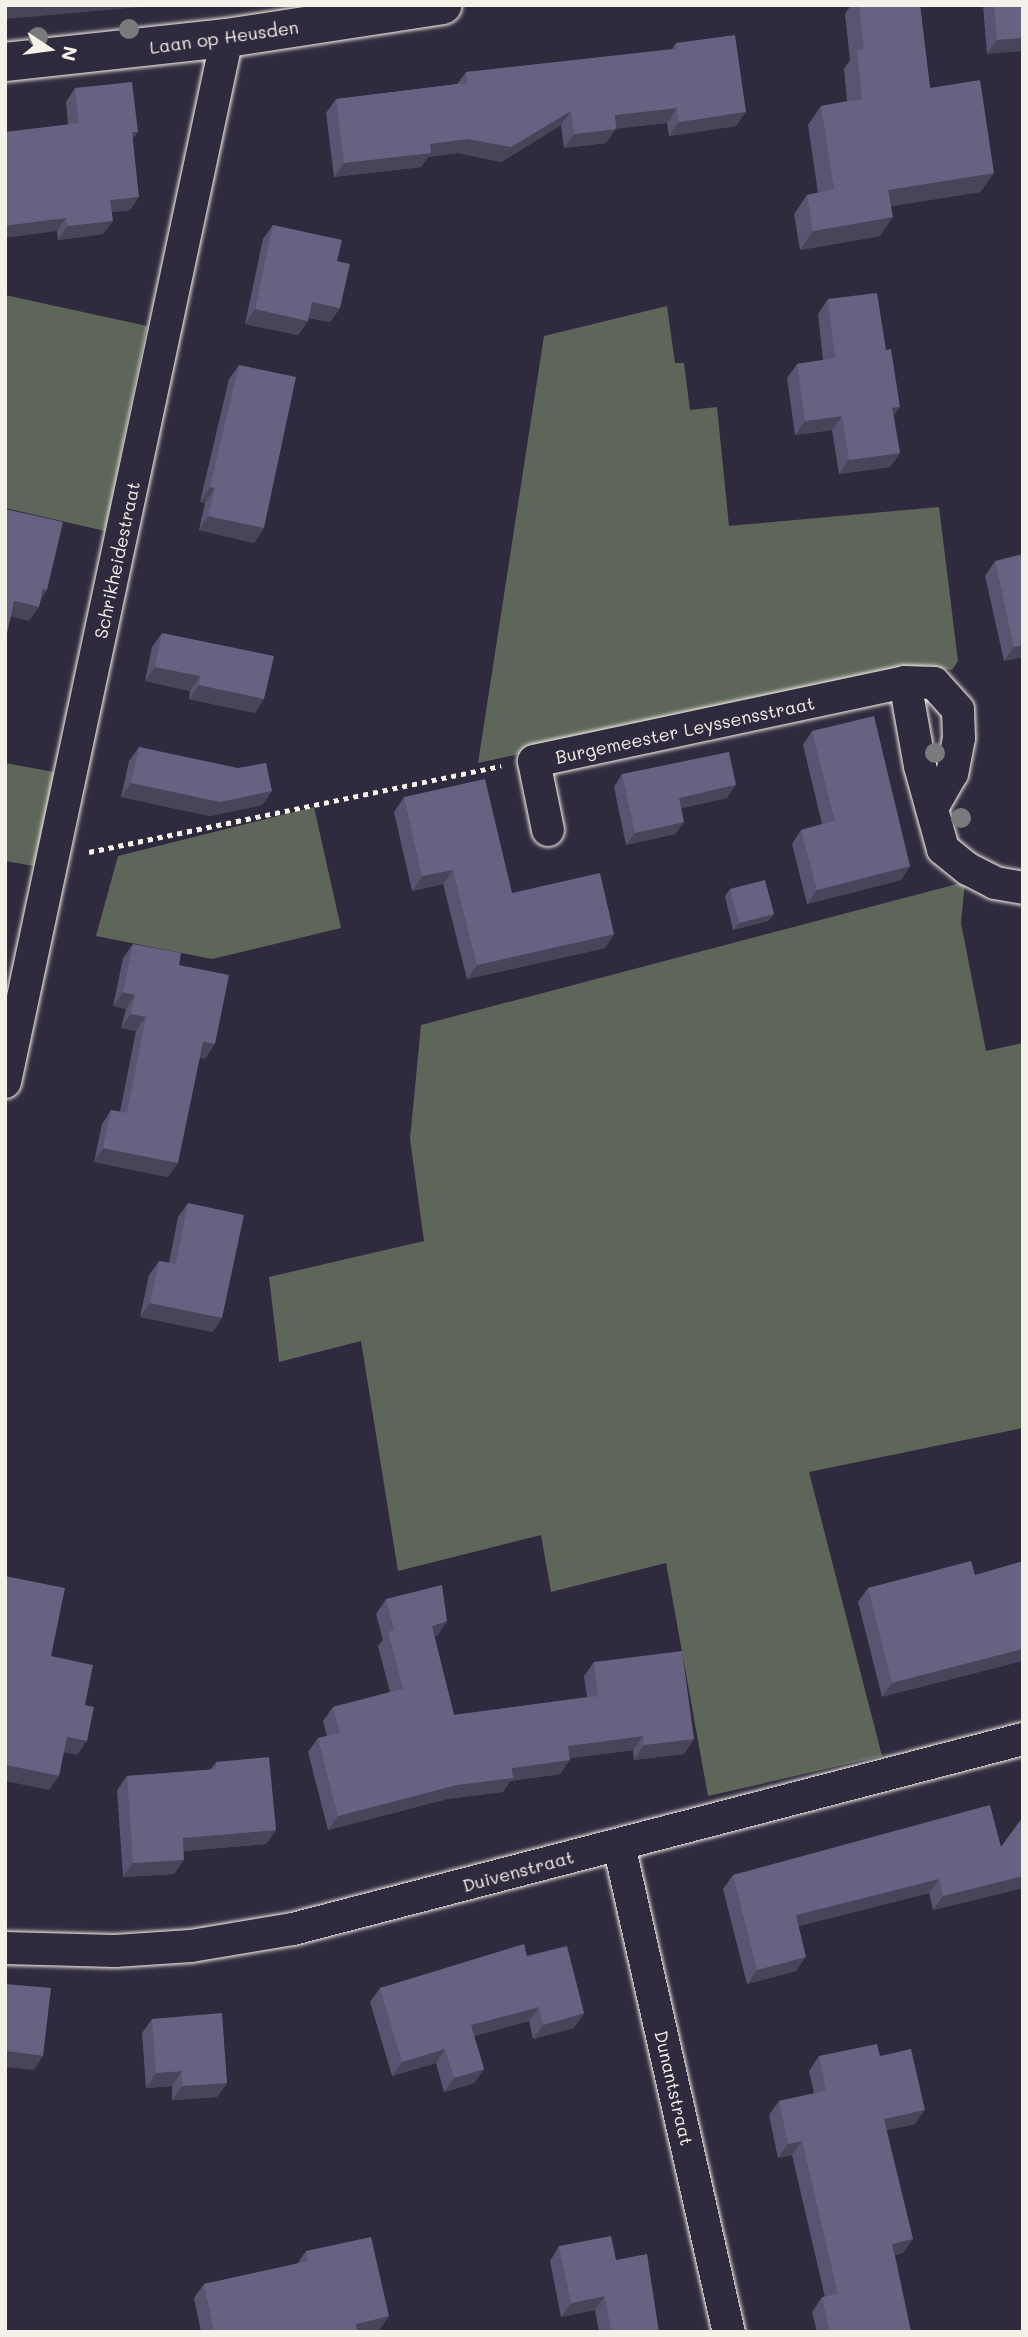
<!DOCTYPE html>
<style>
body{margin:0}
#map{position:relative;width:1028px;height:2337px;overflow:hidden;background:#2f2a3d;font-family:Mali,sans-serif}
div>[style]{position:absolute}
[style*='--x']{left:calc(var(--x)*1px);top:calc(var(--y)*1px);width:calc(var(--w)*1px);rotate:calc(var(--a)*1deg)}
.green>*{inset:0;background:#5e665a}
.path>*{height:4.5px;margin-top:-2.25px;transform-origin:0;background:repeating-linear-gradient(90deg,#f4f1e8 0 5px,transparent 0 10px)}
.roads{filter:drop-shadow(0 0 2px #f4f1e8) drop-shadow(0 0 2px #f4f1e8)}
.minor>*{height:32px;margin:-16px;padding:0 16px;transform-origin:16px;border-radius:16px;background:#2f2a3d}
.tertiary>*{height:38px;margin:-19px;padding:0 19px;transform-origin:19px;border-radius:19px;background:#2f2a3d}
.trees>*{width:20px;height:20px;margin:-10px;border-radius:50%;background:#7a797c}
.wall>*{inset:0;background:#59546f}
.shaded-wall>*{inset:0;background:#48455a}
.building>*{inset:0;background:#676281}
span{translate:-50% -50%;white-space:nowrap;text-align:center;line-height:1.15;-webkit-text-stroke:7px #2f2a3d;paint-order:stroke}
.street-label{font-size:18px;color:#f4f1e8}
.frame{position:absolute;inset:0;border:7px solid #f4f1e8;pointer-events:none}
.north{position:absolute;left:14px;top:14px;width:70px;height:70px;-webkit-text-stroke:5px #2f2a3d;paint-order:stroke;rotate:103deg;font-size:19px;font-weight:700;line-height:28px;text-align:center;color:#f4f1e8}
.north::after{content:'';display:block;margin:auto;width:24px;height:32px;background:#f4f1e8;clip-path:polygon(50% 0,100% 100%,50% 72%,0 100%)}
</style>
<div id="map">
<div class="green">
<div style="clip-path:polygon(5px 295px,147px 326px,105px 531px,5px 508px)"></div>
<div style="clip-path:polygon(667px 306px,675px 363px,684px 363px,690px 410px,717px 407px,729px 526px,939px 507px,958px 661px,952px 670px,928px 666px,478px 763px,544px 336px)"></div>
<div style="clip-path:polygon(5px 763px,54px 772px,34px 866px,5px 861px)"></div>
<div style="clip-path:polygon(314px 807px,341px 928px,212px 959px,96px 936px,118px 856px)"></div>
<div style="clip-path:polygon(965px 882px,961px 923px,986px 1051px,1023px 1043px,1023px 1428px,809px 1472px,882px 1756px,708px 1796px,666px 1563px,551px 1592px,541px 1535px,398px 1571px,361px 1341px,279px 1362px,269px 1277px,424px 1241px,410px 1139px,421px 1025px)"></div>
</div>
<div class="path">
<div style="--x:89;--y:852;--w:421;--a:-11.8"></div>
</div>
<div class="roads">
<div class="minor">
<div style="--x:905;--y:682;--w:85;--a:79.9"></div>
<div style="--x:920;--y:766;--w:86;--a:74.5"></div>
<div style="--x:943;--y:849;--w:32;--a:39"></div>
<div style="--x:968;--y:869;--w:30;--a:27"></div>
<div style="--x:995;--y:883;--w:28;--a:10"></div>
<div style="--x:548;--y:830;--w:70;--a:-101.5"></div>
<div style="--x:534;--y:761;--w:379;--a:-12"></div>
<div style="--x:905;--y:682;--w:29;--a:2"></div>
<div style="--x:934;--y:683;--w:36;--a:48"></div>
<div style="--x:958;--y:710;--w:28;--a:88"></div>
<div style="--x:959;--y:738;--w:36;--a:101"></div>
<div style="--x:952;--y:773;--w:40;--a:119.7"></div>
<div style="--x:5;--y:1082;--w:1067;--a:-78"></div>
<div style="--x:619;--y:1845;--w:499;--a:77.3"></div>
<div style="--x:5;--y:1948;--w:110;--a:1.6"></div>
<div style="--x:115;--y:1951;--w:76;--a:-3.8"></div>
<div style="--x:191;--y:1946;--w:103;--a:-9.5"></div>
<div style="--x:293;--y:1929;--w:754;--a:-14.59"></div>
</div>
<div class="tertiary">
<div style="--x:5;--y:62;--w:223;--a:-6.2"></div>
<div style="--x:227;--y:38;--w:218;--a:-8.7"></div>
</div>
</div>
<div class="trees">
<div style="left:129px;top:29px"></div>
<div style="left:38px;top:37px"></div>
<div style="left:935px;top:753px"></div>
<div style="left:961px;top:818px"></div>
</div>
<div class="wall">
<div style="clip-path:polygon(851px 5px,920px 5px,930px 88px,994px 173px,980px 192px,891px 206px,880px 236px,800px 250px,794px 214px,807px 195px,818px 193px,808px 125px,821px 106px,847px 101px,844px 69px,850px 60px,845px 14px)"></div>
<div style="clip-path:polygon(983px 5px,1023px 5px,987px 54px)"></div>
<div style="clip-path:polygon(676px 43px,736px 126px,669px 136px,667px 123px,616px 128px,606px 143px,564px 148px,561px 125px,501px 162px,458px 153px,428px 157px,421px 167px,334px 177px,326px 113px,336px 99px,457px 84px,466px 72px,672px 49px)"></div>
<div style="clip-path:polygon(75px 88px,138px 132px,132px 139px,130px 210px,112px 212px,103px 234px,58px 240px,57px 231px,68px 125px,66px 102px)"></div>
<div style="clip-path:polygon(273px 225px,337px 261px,340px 308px,330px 322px,308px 318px,308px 321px,298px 335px,245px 324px,263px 239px)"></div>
<div style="clip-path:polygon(828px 299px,894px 417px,900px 453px,890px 467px,839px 474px,832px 430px,795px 435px,787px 378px,797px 364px,823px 360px,818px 314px)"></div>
<div style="clip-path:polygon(239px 365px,264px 528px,254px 543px,199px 530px,205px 503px,200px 502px,229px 379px)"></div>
<div style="clip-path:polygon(995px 561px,1023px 657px,1004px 661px,985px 576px)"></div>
<div style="clip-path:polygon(162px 633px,255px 713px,189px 699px,190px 691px,145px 681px,152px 647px)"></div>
<div style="clip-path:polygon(812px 731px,910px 866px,901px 880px,807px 904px,792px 844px,801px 830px,822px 824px,803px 745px)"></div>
<div style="clip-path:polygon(139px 747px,272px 791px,262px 805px,210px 816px,121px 797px,129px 761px)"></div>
<div style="clip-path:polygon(622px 774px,727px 798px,681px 808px,684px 822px,675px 834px,626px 845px,614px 787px)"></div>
<div style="clip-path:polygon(404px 797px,512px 893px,614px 934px,605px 948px,467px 979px,443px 884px,412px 891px,394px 812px)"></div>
<div style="clip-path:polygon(730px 889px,774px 914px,768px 921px,733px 930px,725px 896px)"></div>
<div style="clip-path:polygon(133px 944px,179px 965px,205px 1059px,200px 1057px,168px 1177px,94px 1162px,102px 1124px,111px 1110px,120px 1112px,136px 1031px,121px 1028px,126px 1009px,113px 1006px,123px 958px)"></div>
<div style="clip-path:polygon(188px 1203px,213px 1332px,140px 1317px,149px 1275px,159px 1261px,169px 1263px,178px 1217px)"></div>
<div style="clip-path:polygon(975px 1575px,882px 1697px,858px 1602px,868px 1588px)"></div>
<div style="clip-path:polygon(386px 1599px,447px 1621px,437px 1636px,434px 1636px,454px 1715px,587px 1697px,584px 1676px,594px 1662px,694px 1739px,684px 1754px,634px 1760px,633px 1750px,570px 1758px,560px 1774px,510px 1781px,503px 1792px,447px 1799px,328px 1830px,308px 1752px,318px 1738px,327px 1736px,323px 1721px,333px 1707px,390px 1692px,378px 1646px,383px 1640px,376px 1614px)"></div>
<div style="clip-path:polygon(216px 1762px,276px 1830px,266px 1844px,184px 1851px,174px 1874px,123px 1877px,117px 1790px,127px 1776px,210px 1770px)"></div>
<div style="clip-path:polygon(1023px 1817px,1023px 1888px,933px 1910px,929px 1893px,799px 1926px,796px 1971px,747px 1984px,723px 1889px,733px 1875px,1001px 1847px)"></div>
<div style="clip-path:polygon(527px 1956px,584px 2013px,574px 2028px,533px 2039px,529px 2021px,474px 2036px,484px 2069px,474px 2083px,444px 2092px,436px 2063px,392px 2076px,370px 2002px,380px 1988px)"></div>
<div style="clip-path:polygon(152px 2019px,227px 2083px,217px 2097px,172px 2100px,172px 2086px,146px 2088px,142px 2033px)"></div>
<div style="clip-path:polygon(819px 2056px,880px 2056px,915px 2124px,886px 2130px,903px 2253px,895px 2255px,911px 2332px,817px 2332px,812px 2312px,822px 2297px,825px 2297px,792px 2155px,778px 2158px,769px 2115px,779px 2101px,814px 2093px,809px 2071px)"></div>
<div style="clip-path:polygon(559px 2246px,616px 2260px,659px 2332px,599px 2332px,595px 2310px,561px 2317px,550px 2261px)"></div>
<div style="clip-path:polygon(306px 2251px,389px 2316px,379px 2330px,373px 2332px,201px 2332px,194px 2298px,204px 2284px,297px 2264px)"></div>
</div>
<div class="shaded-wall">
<div style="clip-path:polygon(5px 5px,153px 5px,153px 6px,5px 19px)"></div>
<div style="clip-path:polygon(1023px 38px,1023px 51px,987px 54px,997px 40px)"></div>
<div style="clip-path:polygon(677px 108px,667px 123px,606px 130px,615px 115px)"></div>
<div style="clip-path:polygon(571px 111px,561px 125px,501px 162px,458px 153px,428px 157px,421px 167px,334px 177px,344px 163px)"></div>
<div style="clip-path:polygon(746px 112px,736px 126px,669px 136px,679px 122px)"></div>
<div style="clip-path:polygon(616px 129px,606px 143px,564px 148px,574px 134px)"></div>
<div style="clip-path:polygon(132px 132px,138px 132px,128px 145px)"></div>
<div style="clip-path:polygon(994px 173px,980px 192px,875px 209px,888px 190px)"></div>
<div style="clip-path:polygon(139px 197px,130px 210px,101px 213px,110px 200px)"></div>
<div style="clip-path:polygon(893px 217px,880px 236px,800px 250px,813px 231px)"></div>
<div style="clip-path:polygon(66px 218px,57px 231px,5px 238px,5px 226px)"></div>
<div style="clip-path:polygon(113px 221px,103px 234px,58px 240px,67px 226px)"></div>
<div style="clip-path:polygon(312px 302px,340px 308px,330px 322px,302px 316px)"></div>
<div style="clip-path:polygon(255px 309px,308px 321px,298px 335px,245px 324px)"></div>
<div style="clip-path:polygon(900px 407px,890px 421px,892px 408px)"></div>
<div style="clip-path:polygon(842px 416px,832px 430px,795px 435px,805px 421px)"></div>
<div style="clip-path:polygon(900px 453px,890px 467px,839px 474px,849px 460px)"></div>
<div style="clip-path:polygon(210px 487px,215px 488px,205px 503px,200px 502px)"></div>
<div style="clip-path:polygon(208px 516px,264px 528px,254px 543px,199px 530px)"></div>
<div style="clip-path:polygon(43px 589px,47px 590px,38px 605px)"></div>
<div style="clip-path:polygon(14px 601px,39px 607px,29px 621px,5px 615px)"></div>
<div style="clip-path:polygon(1023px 645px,1023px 657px,1004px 661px,1014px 647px)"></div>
<div style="clip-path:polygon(155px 667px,200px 676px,190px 691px,145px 681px)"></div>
<div style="clip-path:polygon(199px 685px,264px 699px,255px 713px,189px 699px)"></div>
<div style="clip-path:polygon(131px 783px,272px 791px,262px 805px,210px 816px,121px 797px)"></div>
<div style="clip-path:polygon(736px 785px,727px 798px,670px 811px,679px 798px)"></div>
<div style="clip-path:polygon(684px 822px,675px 834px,626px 845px,635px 833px)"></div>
<div style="clip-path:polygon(910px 866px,901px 880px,807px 904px,817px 890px)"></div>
<div style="clip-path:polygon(453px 870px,443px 884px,412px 891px,422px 876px)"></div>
<div style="clip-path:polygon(774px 914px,768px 921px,733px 930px,739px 923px)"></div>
<div style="clip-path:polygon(614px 934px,605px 948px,467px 979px,477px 965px)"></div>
<div style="clip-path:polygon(123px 992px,135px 995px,126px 1009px,113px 1006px)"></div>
<div style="clip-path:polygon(131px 1014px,146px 1017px,136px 1031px,121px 1028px)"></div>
<div style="clip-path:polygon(203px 1042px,215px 1044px,205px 1059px,193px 1056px)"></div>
<div style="clip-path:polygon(103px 1148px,178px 1163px,168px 1177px,94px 1162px)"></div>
<div style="clip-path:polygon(150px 1303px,222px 1318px,213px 1332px,140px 1317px)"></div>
<div style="clip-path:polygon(447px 1621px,437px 1636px,422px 1640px,432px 1626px)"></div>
<div style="clip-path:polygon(1023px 1649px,1023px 1661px,882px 1697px,892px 1683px)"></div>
<div style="clip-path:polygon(643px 1736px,633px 1750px,558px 1760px,568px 1746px)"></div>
<div style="clip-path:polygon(67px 1737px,87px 1741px,77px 1755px,57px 1751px)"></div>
<div style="clip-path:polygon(694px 1739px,684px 1754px,634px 1760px,644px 1745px)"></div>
<div style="clip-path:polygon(570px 1760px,560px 1774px,510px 1781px,503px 1792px,447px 1799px,328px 1830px,338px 1816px,512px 1768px)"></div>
<div style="clip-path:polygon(5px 1765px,59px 1776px,49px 1790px,5px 1781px)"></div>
<div style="clip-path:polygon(276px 1830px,266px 1844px,173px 1852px,183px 1838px)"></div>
<div style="clip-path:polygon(184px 1860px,174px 1874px,123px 1877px,133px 1863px)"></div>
<div style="clip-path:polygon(1023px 1876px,1023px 1888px,933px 1910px,943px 1896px)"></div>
<div style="clip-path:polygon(939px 1879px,929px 1893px,786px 1929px,796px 1915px)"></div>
<div style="clip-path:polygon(806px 1957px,796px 1971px,747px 1984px,757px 1970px)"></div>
<div style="clip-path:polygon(539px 2007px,529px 2021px,461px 2039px,471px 2025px)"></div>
<div style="clip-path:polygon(584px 2013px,574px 2028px,533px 2039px,543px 2025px)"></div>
<div style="clip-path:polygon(445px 2049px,436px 2063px,392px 2076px,402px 2062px)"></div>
<div style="clip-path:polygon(5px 2051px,43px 2056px,34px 2070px,5px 2067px)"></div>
<div style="clip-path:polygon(484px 2069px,474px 2083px,444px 2092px,454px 2078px)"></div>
<div style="clip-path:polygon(182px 2071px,172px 2086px,146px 2088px,156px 2073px)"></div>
<div style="clip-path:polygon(227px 2083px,217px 2097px,172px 2100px,182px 2086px)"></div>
<div style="clip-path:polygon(925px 2110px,915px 2124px,874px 2133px,884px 2119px)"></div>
<div style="clip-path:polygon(802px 2141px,792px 2155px,778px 2158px,788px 2144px)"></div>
<div style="clip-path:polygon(913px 2239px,903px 2253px,882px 2258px,892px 2244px)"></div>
<div style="clip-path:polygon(605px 2296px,595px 2310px,561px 2317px,571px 2303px)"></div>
<div style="clip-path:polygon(389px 2316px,379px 2330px,373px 2332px,348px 2332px,356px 2324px)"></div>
</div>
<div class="building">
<div style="clip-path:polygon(859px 5px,920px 5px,930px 88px,980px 80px,994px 173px,888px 190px,893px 217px,813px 231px,807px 195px,834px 189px,821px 106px,862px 99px,857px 50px,864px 49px)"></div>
<div style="clip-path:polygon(994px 5px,1023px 5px,1023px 38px,997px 40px)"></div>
<div style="clip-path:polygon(735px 35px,746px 112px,679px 122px,677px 108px,615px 115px,616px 129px,574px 134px,571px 111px,511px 147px,468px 139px,430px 144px,431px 153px,344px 163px,336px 99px,467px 83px,466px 72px,677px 49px,676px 43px)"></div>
<div style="clip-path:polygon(132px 82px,138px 132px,132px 132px,139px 197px,110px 200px,113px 221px,67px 226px,66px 218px,5px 226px,5px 132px,79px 123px,75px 88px)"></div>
<div style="clip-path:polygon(273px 225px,342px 240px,337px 261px,350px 264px,340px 308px,312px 302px,308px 321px,255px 309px)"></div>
<div style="clip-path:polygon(877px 293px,886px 350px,891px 349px,900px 407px,892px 408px,900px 453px,849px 460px,842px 416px,805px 421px,797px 364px,835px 358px,828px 299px)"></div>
<div style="clip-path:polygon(239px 365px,296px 377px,264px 528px,208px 516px,215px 488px,210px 487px)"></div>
<div style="clip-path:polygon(5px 509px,63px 522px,47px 590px,43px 589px,39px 607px,14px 601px,5px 643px)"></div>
<div style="clip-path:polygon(1023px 554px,1023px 645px,1014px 647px,995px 561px)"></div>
<div style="clip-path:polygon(162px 633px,274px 656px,264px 699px,199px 685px,200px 676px,155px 667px)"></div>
<div style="clip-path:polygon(874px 716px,910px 866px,817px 890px,801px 830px,835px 821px,812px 731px)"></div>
<div style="clip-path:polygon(139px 747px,238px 768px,266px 763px,272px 791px,220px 802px,131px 783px)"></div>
<div style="clip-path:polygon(729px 752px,736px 785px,679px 798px,684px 822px,635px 833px,622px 774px)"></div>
<div style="clip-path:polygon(485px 779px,512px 893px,600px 873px,614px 934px,477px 965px,453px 870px,422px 876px,404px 797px)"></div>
<div style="clip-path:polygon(765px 880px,774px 914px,739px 923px,730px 889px)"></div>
<div style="clip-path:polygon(133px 944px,181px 953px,179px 965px,229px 975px,215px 1044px,203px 1042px,178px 1163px,103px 1148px,111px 1110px,127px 1113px,146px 1017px,131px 1014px,135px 995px,123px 992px)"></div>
<div style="clip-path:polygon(188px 1203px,244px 1215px,222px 1318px,150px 1303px,159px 1261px,176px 1264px)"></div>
<div style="clip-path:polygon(971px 1561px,975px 1575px,1023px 1561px,1023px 1649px,892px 1683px,868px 1588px)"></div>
<div style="clip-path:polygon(5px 1576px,65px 1588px,51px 1656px,93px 1665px,85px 1705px,94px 1707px,87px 1741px,67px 1737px,59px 1776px,5px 1765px)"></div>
<div style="clip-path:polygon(442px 1585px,447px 1621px,432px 1626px,454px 1715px,598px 1696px,594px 1662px,682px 1651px,694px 1739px,644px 1745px,643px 1736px,568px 1746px,570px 1760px,512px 1768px,513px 1778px,457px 1785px,338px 1816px,318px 1738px,340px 1733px,333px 1707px,403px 1689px,388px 1632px,394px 1630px,386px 1599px)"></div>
<div style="clip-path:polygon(269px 1757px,276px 1830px,183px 1838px,184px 1860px,133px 1863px,127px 1776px,216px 1769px,216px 1762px)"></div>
<div style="clip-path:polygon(990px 1805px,1001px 1847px,1023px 1817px,1023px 1876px,943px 1896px,939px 1879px,796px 1915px,806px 1957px,757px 1970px,733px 1875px)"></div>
<div style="clip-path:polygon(524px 1944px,527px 1956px,567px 1946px,584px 2013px,543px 2025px,539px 2007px,471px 2025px,484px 2069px,454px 2078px,445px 2049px,402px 2062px,380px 1988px)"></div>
<div style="clip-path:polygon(5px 1984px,51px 1988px,43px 2056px,5px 2051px)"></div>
<div style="clip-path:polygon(222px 2013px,227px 2083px,182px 2086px,182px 2071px,156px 2073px,152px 2019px)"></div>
<div style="clip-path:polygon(877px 2044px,880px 2056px,911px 2049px,925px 2110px,884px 2119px,913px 2239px,892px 2244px,911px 2332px,830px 2332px,822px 2297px,838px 2294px,802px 2141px,788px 2144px,779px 2101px,826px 2091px,819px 2056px)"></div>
<div style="clip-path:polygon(611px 2236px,616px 2260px,647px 2254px,659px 2332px,611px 2332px,605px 2296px,571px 2303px,559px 2246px)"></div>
<div style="clip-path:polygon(371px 2237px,389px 2316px,356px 2324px,357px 2330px,348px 2332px,214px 2332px,204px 2284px,308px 2261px,306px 2251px)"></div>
</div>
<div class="street-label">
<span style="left:224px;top:37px;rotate:-8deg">Laan op Heusden</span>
<span style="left:117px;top:560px;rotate:-78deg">Schrikheidestraat</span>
<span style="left:685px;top:730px;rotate:-12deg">Burgemeester Leyssensstraat</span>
<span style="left:518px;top:1871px;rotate:-15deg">Duivenstraat</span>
<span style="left:674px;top:2088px;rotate:77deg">Dunantstraat</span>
</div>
<div class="frame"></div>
<div class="north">N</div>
</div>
